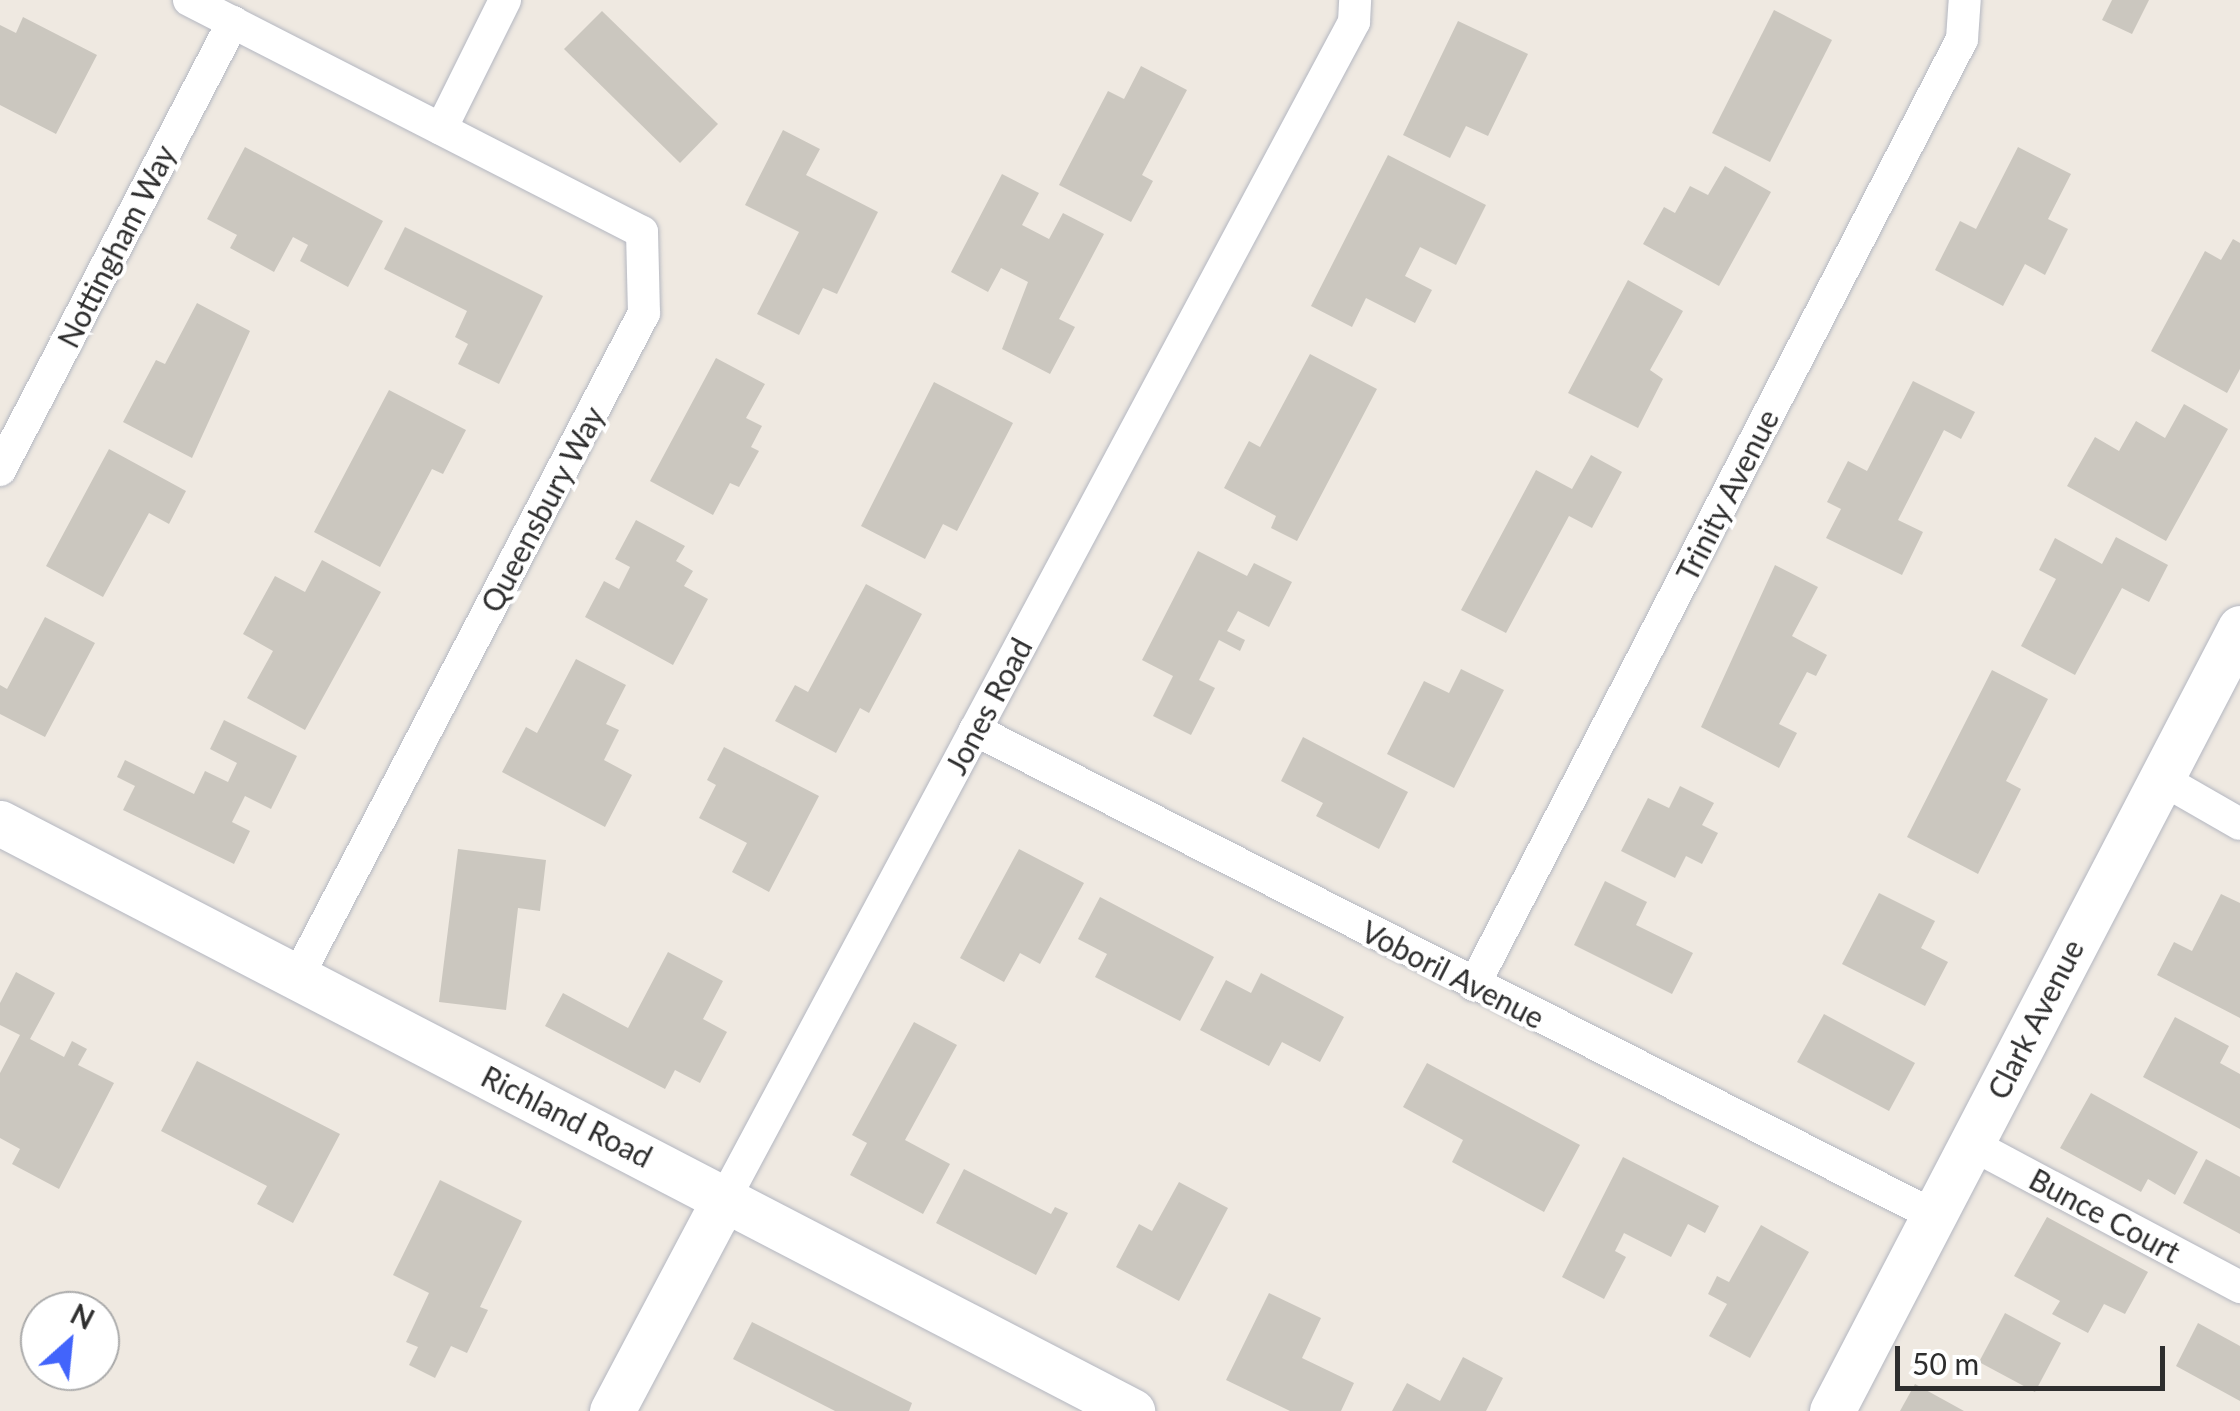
<!DOCTYPE html>
<style>
body{margin:0}
#map{position:relative;width:2240px;height:1411px;overflow:hidden;background:#efe9e1;font-family:Lato,sans-serif}
div>[style]{position:absolute}
[style*='--x']{left:calc(var(--x)*1px);top:calc(var(--y)*1px);width:calc(var(--w)*1px);rotate:calc(var(--a)*1deg)}
.building>*{inset:0;background:#cbc7bf}
.roads{filter:drop-shadow(0 0 2px #b4b7c1) drop-shadow(0 0 2px #b4b7c1)}
.street>*{height:32px;margin:-16px;padding:0 16px;transform-origin:16px;border-radius:16px;background:#fff}
.secondary>*{height:45px;margin:-22.5px;padding:0 22.5px;transform-origin:22.5px;border-radius:22.5px;background:#fff}
span{translate:-50% -50%;white-space:nowrap;text-align:center;line-height:1.15;-webkit-text-stroke:8px #fff;paint-order:stroke}
.street-label{font-size:30px;color:#2e2e2e}
.north{position:absolute;left:20px;top:1291px;width:100px;height:100px;box-sizing:border-box;background:#fff;border:2px solid #ababab;border-radius:50%;rotate:27deg;font-size:28px;font-weight:700;line-height:40px;text-align:center;color:#2e2e2e}
.north::after{content:'';display:block;margin:auto;width:35px;height:45px;background:#4264fb;clip-path:polygon(50% 0,100% 100%,50% 72%,0 100%)}
.scale{position:absolute;left:1895px;top:1346px;width:270px;height:45px;box-sizing:border-box;border:5px solid #2e2e2e;border-top:0;padding-left:12px;font-size:30px;line-height:35px;white-space:nowrap;color:#2e2e2e;-webkit-text-stroke:8px #fff;paint-order:stroke}
</style>
<div id="map">
<div class="building">
<div style="clip-path:polygon(2112px 0,2149px 0,2132px 34px,2102px 20px)"></div>
<div style="clip-path:polygon(1774px 10px,1832px 40px,1770px 162px,1712px 133px)"></div>
<div style="clip-path:polygon(602px 11px,718px 124px,680px 163px,564px 49px)"></div>
<div style="clip-path:polygon(23px 17px,97px 55px,56px 134px,0 105px,0 25px,16px 33px)"></div>
<div style="clip-path:polygon(1458px 21px,1528px 54px,1488px 136px,1466px 126px,1450px 158px,1403px 135px)"></div>
<div style="clip-path:polygon(1141px 66px,1187px 90px,1142px 175px,1153px 181px,1131px 222px,1059px 185px,1108px 91px,1124px 99px)"></div>
<div style="clip-path:polygon(783px 130px,820px 149px,806px 175px,878px 212px,837px 294px,823px 288px,799px 335px,757px 314px,799px 232px,745px 205px)"></div>
<div style="clip-path:polygon(245px 147px,383px 221px,348px 287px,300px 261px,308px 245px,293px 237px,274px 272px,230px 248px,237px 235px,207px 219px)"></div>
<div style="clip-path:polygon(2018px 147px,2071px 174px,2048px 219px,2068px 229px,2045px 275px,2025px 264px,2003px 306px,1935px 270px,1960px 221px,1976px 229px)"></div>
<div style="clip-path:polygon(1388px 155px,1486px 205px,1456px 265px,1420px 247px,1405px 276px,1432px 290px,1415px 323px,1366px 298px,1352px 327px,1311px 306px)"></div>
<div style="clip-path:polygon(1725px 166px,1771px 192px,1719px 286px,1643px 244px,1664px 207px,1675px 213px,1690px 186px,1708px 195px)"></div>
<div style="clip-path:polygon(1002px 174px,1039px 193px,1022px 225px,1049px 239px,1063px 213px,1104px 234px,1059px 319px,1075px 327px,1050px 374px,1002px 349px,1028px 282px,1001px 268px,988px 292px,951px 272px)"></div>
<div style="clip-path:polygon(405px 227px,543px 296px,499px 384px,458px 364px,468px 344px,455px 337px,467px 311px,384px 269px)"></div>
<div style="clip-path:polygon(2233px 239px,2240px 243px,2240px 369px,2227px 393px,2151px 351px,2205px 251px,2221px 260px)"></div>
<div style="clip-path:polygon(1628px 280px,1683px 311px,1650px 370px,1663px 379px,1638px 428px,1568px 393px)"></div>
<div style="clip-path:polygon(197px 303px,250px 331px,192px 458px,123px 422px,156px 360px,165px 364px)"></div>
<div style="clip-path:polygon(1310px 354px,1377px 389px,1297px 541px,1271px 528px,1276px 516px,1224px 488px,1249px 441px,1260px 447px)"></div>
<div style="clip-path:polygon(716px 358px,765px 384px,746px 418px,762px 426px,751px 447px,759px 451px,739px 487px,730px 483px,713px 515px,650px 481px)"></div>
<div style="clip-path:polygon(1913px 381px,1975px 412px,1961px 439px,1944px 430px,1898px 520px,1923px 532px,1902px 575px,1826px 538px,1841px 509px,1827px 502px,1848px 461px,1867px 471px)"></div>
<div style="clip-path:polygon(934px 382px,1013px 423px,957px 531px,943px 524px,925px 559px,861px 526px)"></div>
<div style="clip-path:polygon(389px 390px,466px 430px,443px 474px,432px 469px,380px 567px,314px 532px)"></div>
<div style="clip-path:polygon(2184px 404px,2228px 429px,2166px 541px,2067px 486px,2095px 437px,2119px 451px,2136px 421px,2165px 438px)"></div>
<div style="clip-path:polygon(109px 449px,186px 491px,169px 524px,149px 513px,103px 597px,46px 566px)"></div>
<div style="clip-path:polygon(1591px 455px,1622px 472px,1592px 528px,1569px 516px,1506px 633px,1461px 610px,1536px 470px,1572px 489px)"></div>
<div style="clip-path:polygon(636px 520px,685px 546px,676px 561px,693px 571px,684px 586px,708px 599px,673px 665px,585px 617px,604px 581px,619px 589px,630px 567px,615px 559px)"></div>
<div style="clip-path:polygon(2116px 537px,2168px 565px,2149px 602px,2122px 588px,2075px 675px,2021px 646px,2056px 579px,2039px 570px,2055px 538px,2102px 564px)"></div>
<div style="clip-path:polygon(1198px 551px,1247px 576px,1254px 563px,1292px 582px,1269px 627px,1238px 611px,1227px 631px,1245px 640px,1240px 651px,1219px 640px,1199px 680px,1215px 688px,1191px 735px,1153px 716px,1173px 676px,1142px 660px)"></div>
<div style="clip-path:polygon(322px 560px,381px 592px,305px 730px,247px 698px,273px 651px,243px 634px,275px 576px,305px 592px)"></div>
<div style="clip-path:polygon(1775px 565px,1818px 587px,1792px 636px,1827px 655px,1816px 676px,1807px 672px,1779px 724px,1797px 733px,1779px 768px,1701px 727px)"></div>
<div style="clip-path:polygon(866px 584px,922px 614px,869px 713px,860px 708px,836px 753px,775px 721px,795px 685px,808px 692px)"></div>
<div style="clip-path:polygon(45px 617px,95px 643px,45px 737px,0 714px,0 685px,7px 689px)"></div>
<div style="clip-path:polygon(576px 659px,626px 685px,606px 724px,619px 730px,604px 760px,632px 775px,605px 827px,502px 772px,526px 727px,537px 733px)"></div>
<div style="clip-path:polygon(1461px 669px,1504px 690px,1454px 788px,1387px 754px,1424px 681px,1449px 693px)"></div>
<div style="clip-path:polygon(1992px 670px,2048px 699px,2006px 781px,2021px 789px,1978px 874px,1907px 837px)"></div>
<div style="clip-path:polygon(224px 720px,297px 756px,271px 809px,245px 796px,232px 822px,250px 831px,234px 864px,123px 810px,135px 786px,117px 777px,125px 760px,194px 794px,205px 771px,228px 782px,237px 763px,210px 749px)"></div>
<div style="clip-path:polygon(1303px 737px,1408px 792px,1379px 849px,1316px 816px,1323px 803px,1281px 781px)"></div>
<div style="clip-path:polygon(724px 747px,819px 796px,769px 892px,732px 872px,747px 843px,699px 818px,716px 785px,707px 780px)"></div>
<div style="clip-path:polygon(1680px 786px,1714px 803px,1702px 825px,1718px 833px,1702px 864px,1686px 856px,1675px 878px,1621px 851px,1648px 798px,1669px 808px)"></div>
<div style="clip-path:polygon(458px 849px,546px 860px,540px 911px,518px 908px,506px 1010px,439px 1002px)"></div>
<div style="clip-path:polygon(1019px 849px,1084px 883px,1040px 964px,1020px 953px,1004px 982px,960px 958px)"></div>
<div style="clip-path:polygon(1605px 881px,1647px 902px,1636px 925px,1693px 953px,1672px 994px,1574px 945px)"></div>
<div style="clip-path:polygon(1879px 893px,1935px 921px,1921px 948px,1948px 962px,1925px 1006px,1842px 964px)"></div>
<div style="clip-path:polygon(2221px 894px,2240px 903px,2240px 1018px,2157px 975px,2174px 942px,2192px 951px)"></div>
<div style="clip-path:polygon(1100px 897px,1214px 957px,1180px 1021px,1095px 977px,1107px 954px,1078px 939px)"></div>
<div style="clip-path:polygon(668px 952px,723px 981px,703px 1019px,727px 1032px,700px 1083px,675px 1070px,665px 1089px,545px 1026px,563px 993px,628px 1028px)"></div>
<div style="clip-path:polygon(16px 972px,55px 993px,30px 1039px,64px 1057px,72px 1041px,87px 1049px,78px 1065px,114px 1083px,59px 1189px,12px 1164px,20px 1149px,0 1138px,0 1073px,20px 1035px,0 1025px,0 1003px)"></div>
<div style="clip-path:polygon(1261px 973px,1344px 1017px,1320px 1062px,1282px 1042px,1269px 1066px,1200px 1030px,1226px 980px,1251px 993px)"></div>
<div style="clip-path:polygon(1824px 1014px,1915px 1063px,1889px 1111px,1797px 1062px)"></div>
<div style="clip-path:polygon(2175px 1017px,2229px 1046px,2220px 1063px,2240px 1074px,2240px 1129px,2143px 1077px)"></div>
<div style="clip-path:polygon(914px 1022px,957px 1045px,905px 1140px,950px 1164px,923px 1214px,850px 1175px,867px 1143px,852px 1135px)"></div>
<div style="clip-path:polygon(197px 1061px,340px 1134px,293px 1223px,257px 1204px,267px 1186px,161px 1131px)"></div>
<div style="clip-path:polygon(1427px 1063px,1580px 1145px,1544px 1212px,1452px 1162px,1463px 1140px,1403px 1107px)"></div>
<div style="clip-path:polygon(2091px 1093px,2198px 1152px,2175px 1195px,2148px 1179px,2141px 1192px,2060px 1148px)"></div>
<div style="clip-path:polygon(1623px 1157px,1719px 1206px,1705px 1233px,1688px 1224px,1671px 1257px,1624px 1233px,1615px 1251px,1626px 1257px,1604px 1299px,1562px 1277px)"></div>
<div style="clip-path:polygon(2206px 1159px,2240px 1177px,2240px 1234px,2183px 1203px)"></div>
<div style="clip-path:polygon(964px 1169px,1051px 1214px,1055px 1207px,1068px 1213px,1036px 1275px,936px 1223px)"></div>
<div style="clip-path:polygon(440px 1180px,522px 1221px,480px 1307px,488px 1310px,467px 1353px,451px 1346px,435px 1378px,409px 1365px,418px 1347px,406px 1342px,429px 1293px,393px 1275px)"></div>
<div style="clip-path:polygon(1179px 1182px,1228px 1208px,1179px 1301px,1116px 1267px,1139px 1224px,1152px 1231px)"></div>
<div style="clip-path:polygon(2047px 1217px,2148px 1272px,2125px 1314px,2104px 1304px,2088px 1333px,2052px 1314px,2060px 1301px,2014px 1276px)"></div>
<div style="clip-path:polygon(1761px 1225px,1809px 1252px,1750px 1358px,1709px 1336px,1727px 1304px,1708px 1294px,1717px 1276px,1729px 1282px)"></div>
<div style="clip-path:polygon(1269px 1293px,1321px 1318px,1302px 1358px,1354px 1383px,1341px 1411px,1290px 1411px,1226px 1380px)"></div>
<div style="clip-path:polygon(2005px 1313px,2061px 1343px,2035px 1392px,1979px 1362px)"></div>
<div style="clip-path:polygon(752px 1322px,912px 1403px,909px 1411px,835px 1411px,733px 1359px)"></div>
<div style="clip-path:polygon(2198px 1323px,2240px 1346px,2240px 1401px,2176px 1366px)"></div>
<div style="clip-path:polygon(1463px 1357px,1503px 1378px,1486px 1411px,1392px 1411px,1407px 1383px,1440px 1401px)"></div>
<div style="clip-path:polygon(1915px 1384px,1964px 1411px,1900px 1411px)"></div>
</div>
<div class="roads">
<div class="street">
<div style="--x:189;--y:0;--w:509;--a:27.12"></div>
<div style="--x:642;--y:232;--w:81;--a:88.6"></div>
<div style="--x:644;--y:313;--w:750;--a:117.56"></div>
<div style="--x:441;--y:129;--w:144;--a:-63.6"></div>
<div style="--x:0;--y:470;--w:505;--a:-62.52"></div>
<div style="--x:975;--y:730;--w:1074;--a:26.85"></div>
<div style="--x:2160;--y:778;--w:92;--a:29.9"></div>
<div style="--x:1474;--y:985;--w:1064;--a:-62.71"></div>
<div style="--x:1962;--y:39;--w:39;--a:-86"></div>
<div style="--x:1971;--y:1144;--w:305;--a:28"></div>
<div style="--x:725;--y:1198;--w:1334;--a:-61.86"></div>
<div style="--x:1354;--y:22;--w:22;--a:-87"></div>
</div>
<div class="secondary">
<div style="--x:0;--y:823;--w:1276;--a:27.45"></div>
<div style="--x:612;--y:1411;--w:241;--a:-62.1"></div>
<div style="--x:1832;--y:1411;--w:883;--a:-62.48"></div>
</div>
</div>
<div class="street-label">
<span style="left:116px;top:246px;rotate:-63deg">Nottingham Way</span>
<span style="left:1727px;top:495px;rotate:-63deg">Trinity Avenue</span>
<span style="left:542px;top:509px;rotate:-62deg">Queensbury Way</span>
<span style="left:988px;top:706px;rotate:-62deg">Jones Road</span>
<span style="left:1453px;top:974px;rotate:27deg">Voboril Avenue</span>
<span style="left:2035px;top:1019px;rotate:-63deg">Clark Avenue</span>
<span style="left:567px;top:1116px;rotate:27deg">Richland Road</span>
<span style="left:2105px;top:1215px;rotate:28deg">Bunce Court</span>
</div>
<div class="north">N</div>
<div class="scale">50 m</div>
</div>
